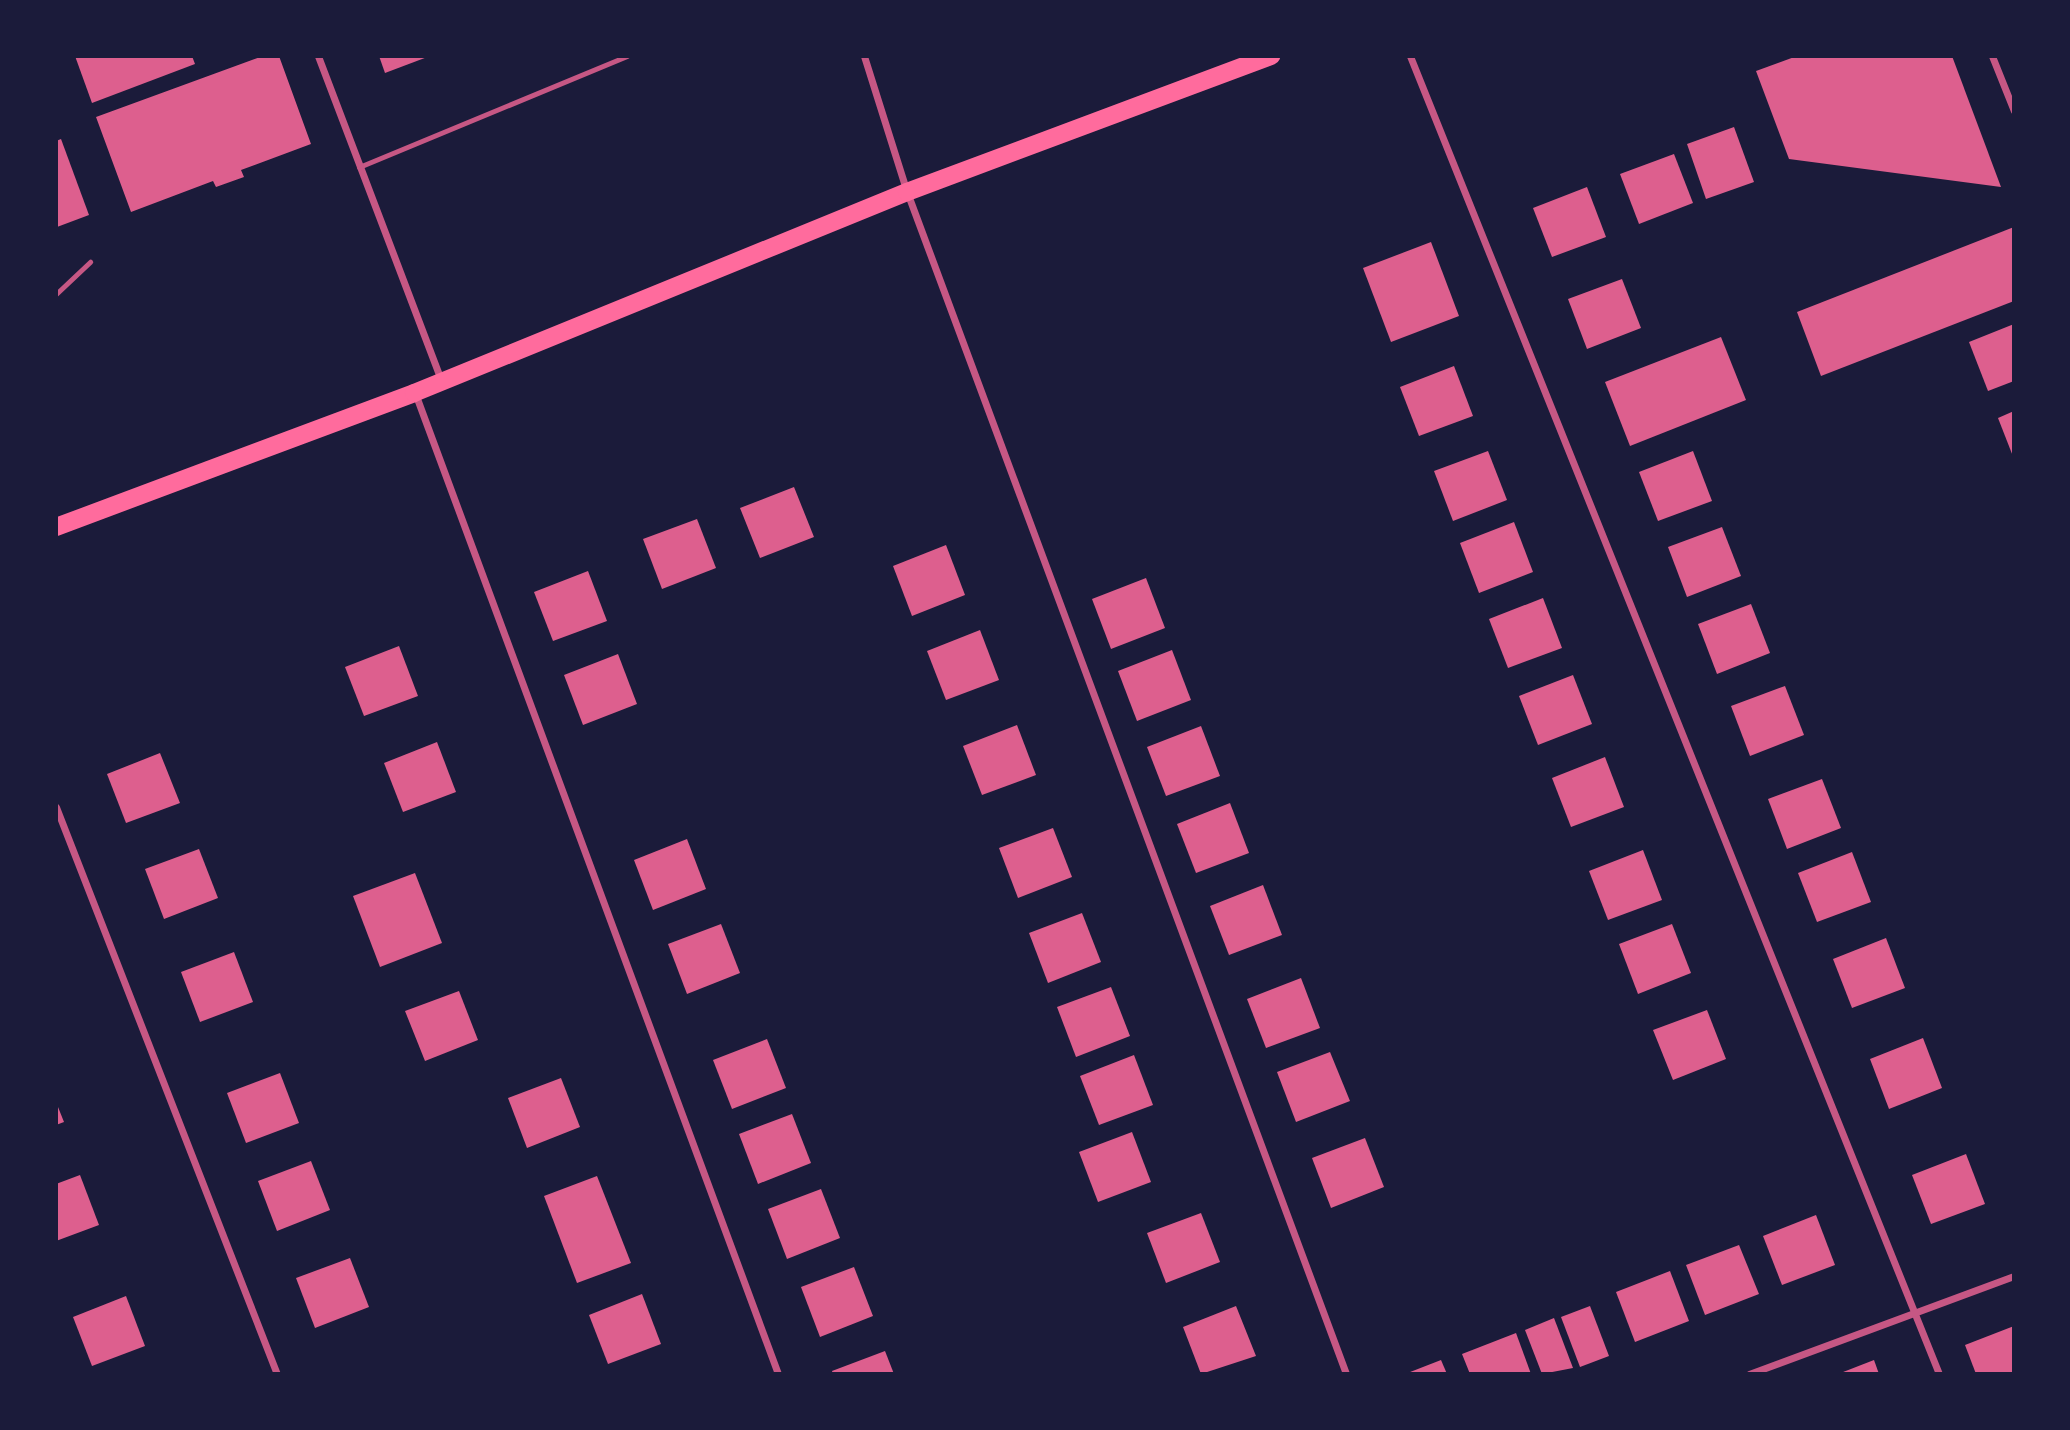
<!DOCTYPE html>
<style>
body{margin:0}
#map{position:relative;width:2070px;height:1430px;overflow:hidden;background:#1b1b3a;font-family:"Source Sans 3",sans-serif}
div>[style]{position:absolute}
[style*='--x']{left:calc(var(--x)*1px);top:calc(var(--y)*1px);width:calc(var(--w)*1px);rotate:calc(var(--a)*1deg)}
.building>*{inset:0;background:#dd5f8e}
.service>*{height:5px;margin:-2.5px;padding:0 2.5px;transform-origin:2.5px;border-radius:2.5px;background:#c65784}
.minor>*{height:7px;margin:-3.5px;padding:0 3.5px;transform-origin:3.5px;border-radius:3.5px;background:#c65784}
.primary>*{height:18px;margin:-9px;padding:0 9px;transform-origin:9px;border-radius:9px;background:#ff6b9d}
span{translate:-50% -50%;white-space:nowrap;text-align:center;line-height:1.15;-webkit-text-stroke:5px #1b1b3a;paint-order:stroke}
.frame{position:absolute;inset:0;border:58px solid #1b1b3a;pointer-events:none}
</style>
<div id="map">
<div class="building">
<div style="clip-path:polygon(75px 56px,192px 56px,195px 64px,92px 103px)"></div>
<div style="clip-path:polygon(263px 56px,279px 56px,311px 144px,241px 170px,244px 177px,216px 187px,213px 181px,131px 212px,96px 117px)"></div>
<div style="clip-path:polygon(379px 56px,430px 56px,385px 73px)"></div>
<div style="clip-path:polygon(1797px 56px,1952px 56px,2001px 187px,1789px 159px,1756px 71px)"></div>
<div style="clip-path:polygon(1734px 127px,1754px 182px,1706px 199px,1687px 144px)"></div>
<div style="clip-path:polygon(61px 139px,89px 215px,57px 227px,56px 141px)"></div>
<div style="clip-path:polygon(1674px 154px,1693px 203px,1639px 224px,1620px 174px)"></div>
<div style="clip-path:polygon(1587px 187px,1606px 237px,1552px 257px,1533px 208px)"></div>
<div style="clip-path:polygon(2014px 227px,2014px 301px,1821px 376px,1797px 312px)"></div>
<div style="clip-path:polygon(1431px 242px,1459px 316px,1391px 342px,1363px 268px)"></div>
<div style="clip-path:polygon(1622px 279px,1641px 328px,1587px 349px,1568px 299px)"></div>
<div style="clip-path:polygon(2014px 324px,2014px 381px,1988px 391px,1969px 342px)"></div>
<div style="clip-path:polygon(1721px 337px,1746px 400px,1630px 446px,1605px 382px)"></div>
<div style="clip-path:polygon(1454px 366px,1473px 416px,1419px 436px,1400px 387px)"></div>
<div style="clip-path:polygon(2014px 411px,2014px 459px,1998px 418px)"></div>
<div style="clip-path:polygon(1488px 451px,1507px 500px,1453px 521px,1434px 471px)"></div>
<div style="clip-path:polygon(1693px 451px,1712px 501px,1658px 521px,1639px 472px)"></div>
<div style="clip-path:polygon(794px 487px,814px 537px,760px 558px,740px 508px)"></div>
<div style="clip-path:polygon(697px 519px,716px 568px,662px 589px,643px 539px)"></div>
<div style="clip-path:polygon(1514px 522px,1533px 572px,1479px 593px,1460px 543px)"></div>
<div style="clip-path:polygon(1722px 527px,1741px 576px,1687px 597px,1668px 547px)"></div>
<div style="clip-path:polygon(946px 545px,965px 595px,912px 616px,893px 566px)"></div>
<div style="clip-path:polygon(588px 571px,607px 621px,553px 641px,534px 592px)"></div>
<div style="clip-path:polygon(1146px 578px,1165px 628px,1111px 649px,1092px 599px)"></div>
<div style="clip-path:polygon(1543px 598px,1562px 648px,1508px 668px,1489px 619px)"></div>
<div style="clip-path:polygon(1751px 604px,1770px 653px,1717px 674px,1698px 624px)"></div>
<div style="clip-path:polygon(980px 630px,999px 680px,946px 700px,927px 651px)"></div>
<div style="clip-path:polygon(399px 646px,418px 696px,364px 716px,345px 667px)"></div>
<div style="clip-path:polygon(1172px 650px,1191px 700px,1137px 721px,1118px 671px)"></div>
<div style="clip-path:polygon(618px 654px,637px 704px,583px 725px,564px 675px)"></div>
<div style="clip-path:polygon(1573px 675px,1592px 724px,1538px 745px,1519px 696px)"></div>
<div style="clip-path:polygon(1785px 686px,1804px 735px,1750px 756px,1731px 706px)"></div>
<div style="clip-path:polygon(1017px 725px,1036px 775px,982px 795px,963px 746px)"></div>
<div style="clip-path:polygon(1201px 726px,1220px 776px,1166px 796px,1147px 747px)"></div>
<div style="clip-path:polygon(437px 742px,456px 792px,403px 812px,384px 763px)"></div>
<div style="clip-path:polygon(160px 753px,180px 803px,126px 823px,107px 774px)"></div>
<div style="clip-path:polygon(1605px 757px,1624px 807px,1571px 827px,1552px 778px)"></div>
<div style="clip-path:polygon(1822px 779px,1841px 828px,1787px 849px,1768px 799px)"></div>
<div style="clip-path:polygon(1230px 803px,1249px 853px,1196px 873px,1177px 824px)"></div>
<div style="clip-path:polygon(1053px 828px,1072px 877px,1018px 898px,999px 848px)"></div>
<div style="clip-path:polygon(687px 839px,706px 889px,653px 910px,634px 860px)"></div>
<div style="clip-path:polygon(199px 849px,218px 898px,164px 919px,145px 869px)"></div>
<div style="clip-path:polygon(1643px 850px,1662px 900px,1608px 920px,1589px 871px)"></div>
<div style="clip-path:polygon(1852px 852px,1871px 902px,1817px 922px,1798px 873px)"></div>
<div style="clip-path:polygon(415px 873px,442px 943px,380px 967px,353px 896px)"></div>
<div style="clip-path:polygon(1263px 885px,1282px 935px,1229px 955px,1210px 906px)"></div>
<div style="clip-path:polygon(1082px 913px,1101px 962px,1048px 983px,1029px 933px)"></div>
<div style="clip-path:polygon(721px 924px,740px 973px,687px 994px,668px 944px)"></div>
<div style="clip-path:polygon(1672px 924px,1691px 973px,1638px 994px,1619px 944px)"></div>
<div style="clip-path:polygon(1886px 938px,1905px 988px,1852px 1008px,1833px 959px)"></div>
<div style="clip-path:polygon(234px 952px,253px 1002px,200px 1022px,181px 972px)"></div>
<div style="clip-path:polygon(1301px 978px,1320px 1028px,1266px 1048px,1247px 999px)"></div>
<div style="clip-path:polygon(1111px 987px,1130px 1036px,1076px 1057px,1057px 1007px)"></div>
<div style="clip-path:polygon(459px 991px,478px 1040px,425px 1061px,405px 1011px)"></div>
<div style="clip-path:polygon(1707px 1010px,1726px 1059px,1673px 1080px,1653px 1030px)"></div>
<div style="clip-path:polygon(1923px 1038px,1942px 1088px,1889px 1109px,1870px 1059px)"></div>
<div style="clip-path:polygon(767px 1039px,786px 1088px,732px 1109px,713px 1060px)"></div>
<div style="clip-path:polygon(1330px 1052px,1350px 1101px,1296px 1122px,1277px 1072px)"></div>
<div style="clip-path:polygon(1134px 1055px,1153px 1105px,1099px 1125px,1080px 1076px)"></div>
<div style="clip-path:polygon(280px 1073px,299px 1123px,246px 1143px,227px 1093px)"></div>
<div style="clip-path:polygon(561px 1078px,580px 1127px,527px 1148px,508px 1098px)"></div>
<div style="clip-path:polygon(56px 1102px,64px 1122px,56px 1125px)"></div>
<div style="clip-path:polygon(792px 1114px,811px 1163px,758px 1184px,739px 1134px)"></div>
<div style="clip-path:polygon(1132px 1132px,1151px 1182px,1098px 1202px,1079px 1152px)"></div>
<div style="clip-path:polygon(1365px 1138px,1384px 1187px,1331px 1208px,1312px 1158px)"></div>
<div style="clip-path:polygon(1966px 1154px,1985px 1204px,1931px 1224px,1912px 1175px)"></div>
<div style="clip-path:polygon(311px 1161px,330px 1210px,277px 1231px,258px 1181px)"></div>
<div style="clip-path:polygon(80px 1175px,99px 1225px,56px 1241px,56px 1184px)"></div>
<div style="clip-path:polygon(597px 1176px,631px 1263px,577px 1283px,544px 1196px)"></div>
<div style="clip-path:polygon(821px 1189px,840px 1238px,787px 1259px,768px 1209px)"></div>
<div style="clip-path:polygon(1201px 1213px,1220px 1262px,1166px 1283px,1147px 1233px)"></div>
<div style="clip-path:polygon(1816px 1215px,1835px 1265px,1782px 1285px,1763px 1236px)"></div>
<div style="clip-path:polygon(1739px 1245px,1759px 1294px,1705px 1315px,1686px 1265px)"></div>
<div style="clip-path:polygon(350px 1258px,369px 1307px,315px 1328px,296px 1278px)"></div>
<div style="clip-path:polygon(854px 1267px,873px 1316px,820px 1337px,801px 1287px)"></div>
<div style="clip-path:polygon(1670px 1271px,1689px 1321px,1635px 1342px,1616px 1292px)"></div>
<div style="clip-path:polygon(642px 1294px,661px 1344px,608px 1364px,589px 1315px)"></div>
<div style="clip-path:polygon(126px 1296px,145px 1346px,92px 1366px,73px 1317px)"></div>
<div style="clip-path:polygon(1236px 1306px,1256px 1356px,1201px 1374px,1183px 1327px)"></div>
<div style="clip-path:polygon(1590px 1306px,1609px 1356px,1580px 1367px,1561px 1317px)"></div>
<div style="clip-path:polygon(1554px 1318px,1573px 1368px,1542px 1374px,1525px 1330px)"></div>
<div style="clip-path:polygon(2014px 1326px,2014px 1374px,1976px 1374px,1965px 1345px)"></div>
<div style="clip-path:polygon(1516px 1333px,1531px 1374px,1470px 1374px,1462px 1354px)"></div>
<div style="clip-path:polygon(885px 1351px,894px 1374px,833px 1374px,832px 1371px)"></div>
<div style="clip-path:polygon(1441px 1360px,1447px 1374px,1405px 1374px)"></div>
<div style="clip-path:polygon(1874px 1360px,1879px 1374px,1838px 1374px)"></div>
</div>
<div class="service">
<div style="--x:359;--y:167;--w:290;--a:-22.5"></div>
<div style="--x:56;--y:294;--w:47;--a:-43.3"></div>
</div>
<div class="minor">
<div style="--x:318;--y:56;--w:347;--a:69.2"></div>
<div style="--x:864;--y:56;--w:143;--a:72.5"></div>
<div style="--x:907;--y:192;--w:1261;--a:69.62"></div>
<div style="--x:1410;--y:56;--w:1420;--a:68.13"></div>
<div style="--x:1992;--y:56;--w:59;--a:68.2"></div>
<div style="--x:415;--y:393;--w:1046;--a:69.69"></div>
<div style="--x:56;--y:807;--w:609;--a:68.71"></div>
<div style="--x:1749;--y:1374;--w:283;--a:-20.3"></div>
</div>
<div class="primary">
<div style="--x:56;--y:527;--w:382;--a:-20.5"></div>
<div style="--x:414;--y:393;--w:532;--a:-22.18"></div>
<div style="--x:907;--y:192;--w:389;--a:-20.5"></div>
</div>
<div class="frame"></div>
</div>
